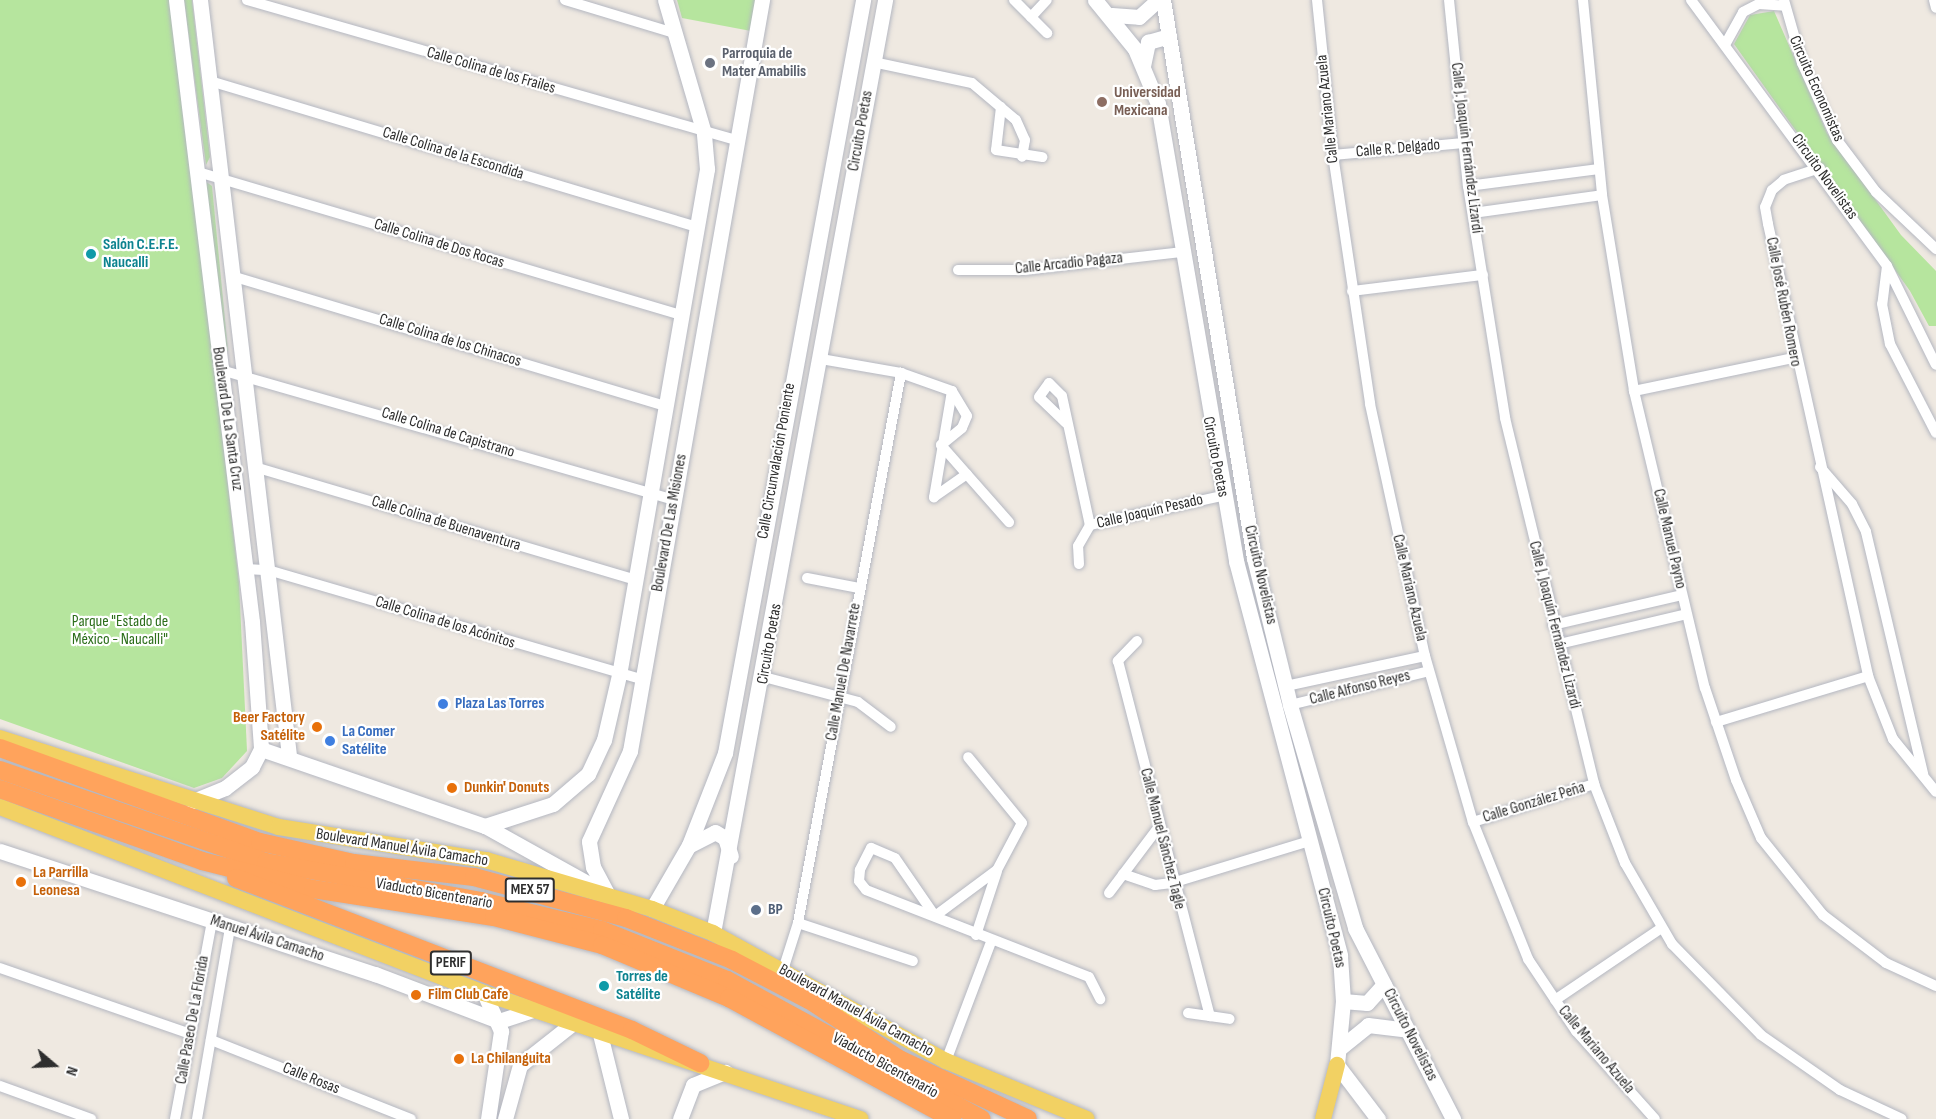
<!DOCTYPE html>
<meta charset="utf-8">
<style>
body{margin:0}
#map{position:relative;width:1936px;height:1119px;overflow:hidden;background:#efe9e1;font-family:"Sofia Sans Condensed",sans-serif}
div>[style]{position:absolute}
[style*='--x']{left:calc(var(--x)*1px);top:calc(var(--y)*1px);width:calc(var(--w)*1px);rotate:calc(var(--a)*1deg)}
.green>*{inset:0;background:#b6e59e}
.roads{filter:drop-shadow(0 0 2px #b4b7c1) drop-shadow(0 0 2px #b4b7c1)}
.street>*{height:10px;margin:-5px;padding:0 5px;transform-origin:5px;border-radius:5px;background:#fff}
.secondary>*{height:15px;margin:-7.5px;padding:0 7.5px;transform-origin:7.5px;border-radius:7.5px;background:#fff}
.primary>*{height:16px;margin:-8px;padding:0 8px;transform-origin:8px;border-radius:8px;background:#f2d163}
.highway>*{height:18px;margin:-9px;padding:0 9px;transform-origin:9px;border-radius:9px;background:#ffa35c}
.dots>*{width:16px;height:16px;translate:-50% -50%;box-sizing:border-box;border:3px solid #fff;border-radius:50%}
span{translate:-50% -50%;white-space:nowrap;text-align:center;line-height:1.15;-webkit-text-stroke:4.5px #fff;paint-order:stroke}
.shield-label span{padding:2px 4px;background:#fff;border:2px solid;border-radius:4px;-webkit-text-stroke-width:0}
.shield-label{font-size:15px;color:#2e2e2e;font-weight:700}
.worship-label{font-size:16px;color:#5b616d;font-weight:700}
.left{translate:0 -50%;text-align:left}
.street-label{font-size:16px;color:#2e2e2e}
.education-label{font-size:16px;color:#785e54;font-weight:700}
.culture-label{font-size:16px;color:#0d838f;font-weight:700}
.park-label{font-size:16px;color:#2c6e1b}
.shop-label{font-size:16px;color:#366cbe;font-weight:700}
.food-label{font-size:16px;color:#c56008;font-weight:700}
.right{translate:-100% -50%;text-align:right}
.service-label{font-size:16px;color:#4e5e75;font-weight:700}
.north{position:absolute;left:24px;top:1035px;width:60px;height:60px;-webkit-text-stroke:4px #fff;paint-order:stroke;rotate:109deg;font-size:16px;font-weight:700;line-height:24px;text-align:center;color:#2e2e2e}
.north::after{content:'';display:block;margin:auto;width:21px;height:27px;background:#2e2e2e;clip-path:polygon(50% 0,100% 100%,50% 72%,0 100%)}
</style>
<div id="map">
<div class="green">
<div style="clip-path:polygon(0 0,173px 0,239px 583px,247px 751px,222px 778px,194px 788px,0 719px)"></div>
<div style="clip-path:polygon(184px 0,192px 0,210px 157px,206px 165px)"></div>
<div style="clip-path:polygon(677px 0,756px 0,751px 31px,682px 18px)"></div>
<div style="clip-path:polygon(1774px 11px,1827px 133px,1901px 235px,1936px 271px,1936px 326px,1929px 326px,1910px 291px,1734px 44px,1750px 15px)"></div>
<div style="clip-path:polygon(205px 181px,212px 186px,228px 351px,226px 351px)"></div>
</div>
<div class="roads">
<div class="street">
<div style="--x:247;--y:0;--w:509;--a:15.98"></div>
<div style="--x:565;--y:0;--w:114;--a:16.8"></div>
<div style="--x:1014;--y:0;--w:47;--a:45"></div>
<div style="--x:1317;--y:0;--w:156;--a:84.1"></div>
<div style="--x:1333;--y:155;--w:252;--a:81.5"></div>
<div style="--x:1370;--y:404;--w:258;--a:77.7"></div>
<div style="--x:1425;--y:656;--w:173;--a:73.9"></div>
<div style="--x:1473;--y:822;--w:148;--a:68.1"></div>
<div style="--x:1528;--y:959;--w:87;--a:56.3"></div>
<div style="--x:1576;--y:1031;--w:118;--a:48.1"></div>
<div style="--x:1449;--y:0;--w:187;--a:84.2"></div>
<div style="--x:1468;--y:186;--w:235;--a:80.9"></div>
<div style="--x:1505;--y:418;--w:377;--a:76.3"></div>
<div style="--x:1594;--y:784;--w:85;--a:68.6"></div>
<div style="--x:1625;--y:863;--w:94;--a:59.9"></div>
<div style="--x:1672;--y:944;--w:127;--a:45.6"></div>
<div style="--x:1761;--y:1035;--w:96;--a:34.8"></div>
<div style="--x:1840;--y:1090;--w:68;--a:25.1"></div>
<div style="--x:1583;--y:0;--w:196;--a:84.4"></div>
<div style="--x:1602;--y:195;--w:199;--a:80.7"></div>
<div style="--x:1634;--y:391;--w:305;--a:76.6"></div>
<div style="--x:1705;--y:688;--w:97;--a:71.4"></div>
<div style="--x:1736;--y:780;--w:63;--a:66.7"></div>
<div style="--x:1761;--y:838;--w:99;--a:51.2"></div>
<div style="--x:1823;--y:915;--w:79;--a:37.3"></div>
<div style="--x:1886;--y:963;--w:55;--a:24.7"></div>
<div style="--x:1691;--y:0;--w:330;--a:53.6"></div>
<div style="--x:1887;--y:266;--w:110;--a:63.7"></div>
<div style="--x:1784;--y:0;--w:66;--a:74.1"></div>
<div style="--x:1802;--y:63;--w:85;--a:65.6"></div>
<div style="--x:1837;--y:140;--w:65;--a:53.1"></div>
<div style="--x:1876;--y:192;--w:83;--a:43.5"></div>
<div style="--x:1934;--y:0;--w:8;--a:76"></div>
<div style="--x:1031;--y:17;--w:23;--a:-47"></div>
<div style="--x:1726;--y:43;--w:35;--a:-61"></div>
<div style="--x:1743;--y:12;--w:18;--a:-27"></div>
<div style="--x:1759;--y:4;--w:26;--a:4"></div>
<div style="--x:873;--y:62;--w:101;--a:12"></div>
<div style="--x:972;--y:83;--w:57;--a:40.1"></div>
<div style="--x:1016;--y:120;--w:22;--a:66"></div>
<div style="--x:1025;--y:140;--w:17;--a:100"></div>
<div style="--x:210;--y:81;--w:508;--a:16.69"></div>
<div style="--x:1001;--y:107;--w:43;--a:96.6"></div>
<div style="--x:996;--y:150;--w:47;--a:8.7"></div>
<div style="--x:1333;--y:155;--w:131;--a:-5.3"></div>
<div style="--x:1820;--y:168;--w:38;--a:162"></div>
<div style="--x:1784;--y:180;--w:16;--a:140"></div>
<div style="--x:1772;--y:190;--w:18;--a:112"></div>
<div style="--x:1765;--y:207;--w:17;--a:80"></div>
<div style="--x:1768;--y:224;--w:463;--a:77.5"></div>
<div style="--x:1868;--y:676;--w:68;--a:68.4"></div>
<div style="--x:1893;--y:739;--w:68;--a:50.9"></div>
<div style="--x:198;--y:172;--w:504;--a:16.49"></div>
<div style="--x:1468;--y:186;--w:132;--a:-7.4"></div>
<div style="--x:1473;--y:213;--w:130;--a:-7.9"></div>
<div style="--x:1887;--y:266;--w:38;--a:97"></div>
<div style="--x:1882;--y:304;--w:41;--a:78.7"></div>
<div style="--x:1890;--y:344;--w:100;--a:62.7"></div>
<div style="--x:958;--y:270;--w:66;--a:0"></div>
<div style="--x:1024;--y:270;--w:158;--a:-6.5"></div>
<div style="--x:235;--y:277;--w:450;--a:16.7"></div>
<div style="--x:1352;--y:291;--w:132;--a:-7"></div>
<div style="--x:821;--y:359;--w:81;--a:9.9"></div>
<div style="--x:901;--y:373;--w:54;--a:19.4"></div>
<div style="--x:952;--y:391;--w:29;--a:59"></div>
<div style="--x:967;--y:416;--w:13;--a:113"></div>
<div style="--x:962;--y:428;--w:27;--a:141"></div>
<div style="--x:941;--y:445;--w:103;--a:48.6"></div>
<div style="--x:221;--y:370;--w:471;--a:16"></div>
<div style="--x:952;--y:391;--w:108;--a:99.6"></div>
<div style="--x:934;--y:497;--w:40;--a:-34.9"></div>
<div style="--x:1634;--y:391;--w:163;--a:-11.7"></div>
<div style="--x:1066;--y:423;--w:37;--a:-136"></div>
<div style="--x:1039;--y:397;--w:17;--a:-54"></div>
<div style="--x:1049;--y:383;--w:18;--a:45"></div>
<div style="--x:1062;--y:396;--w:132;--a:77.8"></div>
<div style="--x:1820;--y:467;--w:49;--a:49.1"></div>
<div style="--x:1852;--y:504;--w:31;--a:63"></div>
<div style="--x:1866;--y:532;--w:249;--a:76.7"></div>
<div style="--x:258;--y:468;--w:393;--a:16.5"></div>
<div style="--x:1079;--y:564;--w:18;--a:-93"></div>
<div style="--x:1078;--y:546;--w:24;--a:-60"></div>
<div style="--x:1090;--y:525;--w:135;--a:-12.4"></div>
<div style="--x:246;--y:569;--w:22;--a:3"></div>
<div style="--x:268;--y:570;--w:391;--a:16.3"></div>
<div style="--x:807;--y:578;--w:53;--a:10.9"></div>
<div style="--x:1553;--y:625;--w:132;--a:-13.1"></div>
<div style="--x:1137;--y:641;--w:28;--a:134"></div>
<div style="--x:1118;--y:661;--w:367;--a:75.5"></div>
<div style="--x:1559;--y:644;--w:131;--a:-13.2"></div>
<div style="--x:764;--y:677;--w:97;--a:14.9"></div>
<div style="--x:858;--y:702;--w:41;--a:37.1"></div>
<div style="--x:1286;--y:686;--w:142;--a:-12.2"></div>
<div style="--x:1290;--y:705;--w:143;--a:-13.7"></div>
<div style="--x:1716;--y:722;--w:159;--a:-16.8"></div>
<div style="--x:1473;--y:822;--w:127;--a:-17.4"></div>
<div style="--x:1123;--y:874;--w:34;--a:19"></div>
<div style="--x:1155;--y:885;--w:17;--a:-7"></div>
<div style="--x:1172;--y:883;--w:143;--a:-17"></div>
<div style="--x:1109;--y:893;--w:81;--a:-53"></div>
<div style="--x:935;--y:916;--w:70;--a:-124.6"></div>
<div style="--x:895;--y:858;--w:26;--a:-157"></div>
<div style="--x:871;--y:848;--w:25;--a:117"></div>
<div style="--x:860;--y:870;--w:11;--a:95"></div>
<div style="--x:859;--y:881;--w:11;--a:52"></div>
<div style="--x:866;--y:890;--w:239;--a:21.3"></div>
<div style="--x:1089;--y:977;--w:25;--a:63"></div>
<div style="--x:935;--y:916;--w:77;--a:-36.6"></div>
<div style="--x:997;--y:870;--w:53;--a:-62"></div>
<div style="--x:1022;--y:823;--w:85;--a:-129.3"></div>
<div style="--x:798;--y:923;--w:121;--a:18.3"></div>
<div style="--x:976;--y:935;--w:67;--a:-71.8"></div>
<div style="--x:0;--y:968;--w:202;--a:19.1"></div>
<div style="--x:783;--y:970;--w:49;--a:-72.3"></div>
<div style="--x:798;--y:923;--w:560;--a:-79.39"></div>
<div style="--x:1555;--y:1000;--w:127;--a:-34.1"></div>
<div style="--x:1188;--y:1013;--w:42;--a:8.1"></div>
<div style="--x:211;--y:1040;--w:215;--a:21.6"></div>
<div style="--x:946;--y:1061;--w:127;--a:-69.3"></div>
<div style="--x:0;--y:1086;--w:97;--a:19.9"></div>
<div style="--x:175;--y:1119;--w:201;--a:-79.4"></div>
<div style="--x:197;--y:1119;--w:194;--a:-80.2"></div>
</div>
<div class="secondary">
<div style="--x:176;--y:0;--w:627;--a:83.03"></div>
<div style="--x:252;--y:622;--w:127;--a:85.9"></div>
<div style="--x:261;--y:749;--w:20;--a:117"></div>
<div style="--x:252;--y:767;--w:34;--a:142"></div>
<div style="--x:225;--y:788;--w:35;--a:158"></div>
<div style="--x:200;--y:0;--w:760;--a:83.28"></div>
<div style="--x:1095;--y:0;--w:63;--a:50.8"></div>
<div style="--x:1135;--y:49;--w:60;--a:67.3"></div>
<div style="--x:1158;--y:104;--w:464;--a:80.3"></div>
<div style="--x:1236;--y:561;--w:408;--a:75.2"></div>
<div style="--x:1340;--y:956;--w:45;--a:86.2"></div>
<div style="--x:1343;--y:1001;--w:64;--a:95.4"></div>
<div style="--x:1337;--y:1065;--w:68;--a:52.8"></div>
<div style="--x:1163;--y:0;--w:565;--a:80.74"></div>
<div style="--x:1254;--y:558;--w:151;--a:76.2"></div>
<div style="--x:1290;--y:705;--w:232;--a:73.7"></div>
<div style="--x:1355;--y:928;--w:215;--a:62.8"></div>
<div style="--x:1112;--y:15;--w:27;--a:4"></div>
<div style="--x:1139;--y:17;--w:25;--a:-42"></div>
<div style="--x:1143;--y:66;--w:25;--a:-78"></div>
<div style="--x:1148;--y:42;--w:22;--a:-16"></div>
<div style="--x:261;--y:749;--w:237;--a:19"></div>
<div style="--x:485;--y:826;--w:132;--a:29.1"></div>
<div style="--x:485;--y:826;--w:71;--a:-17.9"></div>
<div style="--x:553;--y:804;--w:46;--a:-40.6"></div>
<div style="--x:588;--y:774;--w:38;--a:-65"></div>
<div style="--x:604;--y:740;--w:67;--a:-77"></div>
<div style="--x:619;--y:675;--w:514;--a:-80.13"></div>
<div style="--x:707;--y:169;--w:36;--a:-95"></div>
<div style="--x:704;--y:133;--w:139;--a:-106.3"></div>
<div style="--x:690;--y:845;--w:28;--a:-27"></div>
<div style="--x:715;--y:832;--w:12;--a:31"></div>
<div style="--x:725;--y:838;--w:19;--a:72"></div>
<div style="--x:0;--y:851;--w:395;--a:18.2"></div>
<div style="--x:375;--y:974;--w:133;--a:20.8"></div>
<div style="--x:499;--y:1021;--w:36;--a:-18"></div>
<div style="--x:608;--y:895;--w:32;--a:-118"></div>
<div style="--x:593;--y:867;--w:26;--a:-99"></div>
<div style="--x:589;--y:841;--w:99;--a:-65.5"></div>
<div style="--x:630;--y:751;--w:763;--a:-80.03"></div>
<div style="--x:652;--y:909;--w:74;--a:-60"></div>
<div style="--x:689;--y:845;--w:99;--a:-68.6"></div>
<div style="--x:725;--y:753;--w:766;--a:-79.61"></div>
<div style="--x:713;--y:933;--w:949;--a:-79.55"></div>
<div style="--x:484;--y:993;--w:42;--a:65.9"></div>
<div style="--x:501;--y:1031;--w:89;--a:98.4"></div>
<div style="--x:1343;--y:1001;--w:24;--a:5"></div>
<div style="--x:1367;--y:1003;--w:25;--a:-48"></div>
<div style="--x:600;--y:1034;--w:88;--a:76.1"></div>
<div style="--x:1340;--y:1048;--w:36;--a:-39"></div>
<div style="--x:1368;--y:1025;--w:38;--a:7"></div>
<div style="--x:505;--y:1119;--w:56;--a:-74.5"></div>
<div style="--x:520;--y:1065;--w:66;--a:-38.3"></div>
<div style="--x:680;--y:1119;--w:36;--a:-69"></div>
<div style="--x:693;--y:1085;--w:35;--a:-22"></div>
</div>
<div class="primary">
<div style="--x:0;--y:738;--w:293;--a:17.7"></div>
<div style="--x:279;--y:827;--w:210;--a:9.1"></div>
<div style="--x:486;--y:860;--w:173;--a:16.4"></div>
<div style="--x:652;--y:909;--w:66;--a:21.5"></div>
<div style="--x:713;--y:933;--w:266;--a:28.8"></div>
<div style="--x:946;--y:1061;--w:152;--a:22.4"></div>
<div style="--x:0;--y:807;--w:519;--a:21.02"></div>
<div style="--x:484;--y:993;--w:397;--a:18.5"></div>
<div style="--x:1323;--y:1119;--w:56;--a:-75.5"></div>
</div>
<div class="highway">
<div style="--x:0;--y:748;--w:276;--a:19.9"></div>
<div style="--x:260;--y:842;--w:96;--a:12.6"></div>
<div style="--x:354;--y:863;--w:121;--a:6.7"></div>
<div style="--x:474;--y:877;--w:157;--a:15.1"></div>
<div style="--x:626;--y:918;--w:114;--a:21.6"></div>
<div style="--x:732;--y:960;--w:87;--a:27.5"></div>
<div style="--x:809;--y:1000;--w:108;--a:33.2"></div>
<div style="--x:899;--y:1059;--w:142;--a:24.9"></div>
<div style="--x:0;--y:770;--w:281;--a:19.1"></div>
<div style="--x:266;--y:862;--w:219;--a:10.3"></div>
<div style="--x:481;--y:901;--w:124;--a:13.5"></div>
<div style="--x:602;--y:930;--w:135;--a:21.8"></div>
<div style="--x:727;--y:980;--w:290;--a:28.6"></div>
<div style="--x:0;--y:789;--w:214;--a:19.6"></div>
<div style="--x:202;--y:861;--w:114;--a:14.2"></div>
<div style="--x:313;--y:889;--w:183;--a:8.8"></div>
<div style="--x:494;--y:917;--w:112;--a:14.5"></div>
<div style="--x:602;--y:945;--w:138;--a:22.7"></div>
<div style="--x:729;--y:998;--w:254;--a:28.5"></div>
<div style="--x:236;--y:878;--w:424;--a:21"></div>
<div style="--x:632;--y:1030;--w:76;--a:25.9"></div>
</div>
</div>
<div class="dots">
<div style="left:710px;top:63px;background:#6b7280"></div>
<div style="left:1102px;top:102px;background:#8d6e63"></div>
<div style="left:91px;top:254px;background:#0f9aa8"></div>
<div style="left:443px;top:704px;background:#3f7fe0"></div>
<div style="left:317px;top:727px;background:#e8710a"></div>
<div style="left:330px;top:741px;background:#3f7fe0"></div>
<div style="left:452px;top:788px;background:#e8710a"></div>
<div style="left:21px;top:882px;background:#e8710a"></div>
<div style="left:756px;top:910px;background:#5c6f8a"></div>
<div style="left:604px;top:986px;background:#0f9aa8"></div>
<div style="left:416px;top:995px;background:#e8710a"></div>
<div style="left:459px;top:1059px;background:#e8710a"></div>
</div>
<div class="shield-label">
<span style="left:530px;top:890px">MEX 57</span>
<span style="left:451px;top:963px">PERIF</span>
</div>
<div class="worship-label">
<span class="left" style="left:722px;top:63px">Parroquia de<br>Mater Amabilis</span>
</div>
<div class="street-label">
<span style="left:491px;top:71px;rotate:16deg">Calle Colina de los Frailes</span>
<span style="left:1816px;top:89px;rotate:66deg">Circuito Economistas</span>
<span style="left:1328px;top:109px;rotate:-96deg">Calle Mariano Azuela</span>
<span style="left:861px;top:131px;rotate:-80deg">Circuito Poetas</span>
<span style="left:1466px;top:148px;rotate:83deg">Calle J. Joaquín Fernández Lizardi</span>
<span style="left:1398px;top:149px;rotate:-5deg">Calle R. Delgado</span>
<span style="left:453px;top:154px;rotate:17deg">Calle Colina de la Escondida</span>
<span style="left:1824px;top:177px;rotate:54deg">Circuito Novelistas</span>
<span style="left:439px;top:244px;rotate:17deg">Calle Colina de Dos Rocas</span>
<span style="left:1069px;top:264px;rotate:-6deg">Calle Arcadio Pagaza</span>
<span style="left:1783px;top:302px;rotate:79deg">Calle José Rubén Romero</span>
<span style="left:450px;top:341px;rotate:17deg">Calle Colina de los Chinacos</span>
<span style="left:227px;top:419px;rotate:82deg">Boulevard De La Santa Cruz</span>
<span style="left:448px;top:433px;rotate:17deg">Calle Colina de Capistrano</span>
<span style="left:1215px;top:457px;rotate:79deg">Circuito Poetas</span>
<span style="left:777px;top:461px;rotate:-80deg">Calle Circunvalación Poniente</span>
<span style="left:1150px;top:512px;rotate:-13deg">Calle Joaquín Pesado</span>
<span style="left:670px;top:523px;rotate:-80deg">Boulevard De Las Misiones</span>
<span style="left:446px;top:524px;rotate:17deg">Calle Colina de Buenaventura</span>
<span style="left:1669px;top:539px;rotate:77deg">Calle Manuel Payno</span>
<span style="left:1260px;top:575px;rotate:77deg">Circuito Novelistas</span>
<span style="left:1409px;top:588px;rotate:77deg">Calle Mariano Azuela</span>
<span style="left:445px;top:623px;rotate:17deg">Calle Colina de los Acónitos</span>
<span style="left:1554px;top:625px;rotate:76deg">Calle J. Joaquín Fernández Lizardi</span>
<span style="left:770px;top:644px;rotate:-80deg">Circuito Poetas</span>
<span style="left:844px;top:672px;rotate:-80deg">Calle Manuel De Navarrete</span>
<span style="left:1360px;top:688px;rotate:-14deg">Calle Alfonso Reyes</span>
<span style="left:1534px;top:803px;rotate:-17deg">Calle González Peña</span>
<span style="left:1162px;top:839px;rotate:76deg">Calle Manuel Sánchez Tagle</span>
<span style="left:402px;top:848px;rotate:9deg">Boulevard Manuel Ávila Camacho</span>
<span style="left:434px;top:894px;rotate:10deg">Viaducto Bicentenario</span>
<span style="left:1331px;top:928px;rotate:77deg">Circuito Poetas</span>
<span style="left:267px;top:939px;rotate:18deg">Manuel Ávila Camacho</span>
<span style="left:856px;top:1011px;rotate:29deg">Boulevard Manuel Ávila Camacho</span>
<span style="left:193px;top:1020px;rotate:-80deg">Calle Paseo De La Florida</span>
<span style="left:1410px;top:1035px;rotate:63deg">Circuito Novelistas</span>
<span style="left:1596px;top:1050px;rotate:50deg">Calle Mariano Azuela</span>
<span style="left:885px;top:1066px;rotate:29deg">Viaducto Bicentenario</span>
<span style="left:311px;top:1079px;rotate:22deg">Calle Rosas</span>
</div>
<div class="education-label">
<span class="left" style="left:1114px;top:102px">Universidad<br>Mexicana</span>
</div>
<div class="culture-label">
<span class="left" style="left:103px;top:254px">Salón C.E.F.E.<br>Naucalli</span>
<span class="left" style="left:616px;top:986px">Torres de<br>Satélite</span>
</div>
<div class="park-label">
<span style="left:120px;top:631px">Parque "Estado de<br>México - Naucalli"</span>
</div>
<div class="shop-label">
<span class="left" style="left:455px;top:704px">Plaza Las Torres</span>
<span class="left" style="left:342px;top:741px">La Comer<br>Satélite</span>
</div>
<div class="food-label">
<span class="right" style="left:305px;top:727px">Beer Factory<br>Satélite</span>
<span class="left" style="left:464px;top:788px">Dunkin' Donuts</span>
<span class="left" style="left:33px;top:882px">La Parrilla<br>Leonesa</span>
<span class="left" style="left:428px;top:995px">Film Club Cafe</span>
<span class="left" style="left:471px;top:1059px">La Chilanguita</span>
</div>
<div class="service-label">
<span class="left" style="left:768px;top:910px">BP</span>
</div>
<div class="north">N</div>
</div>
